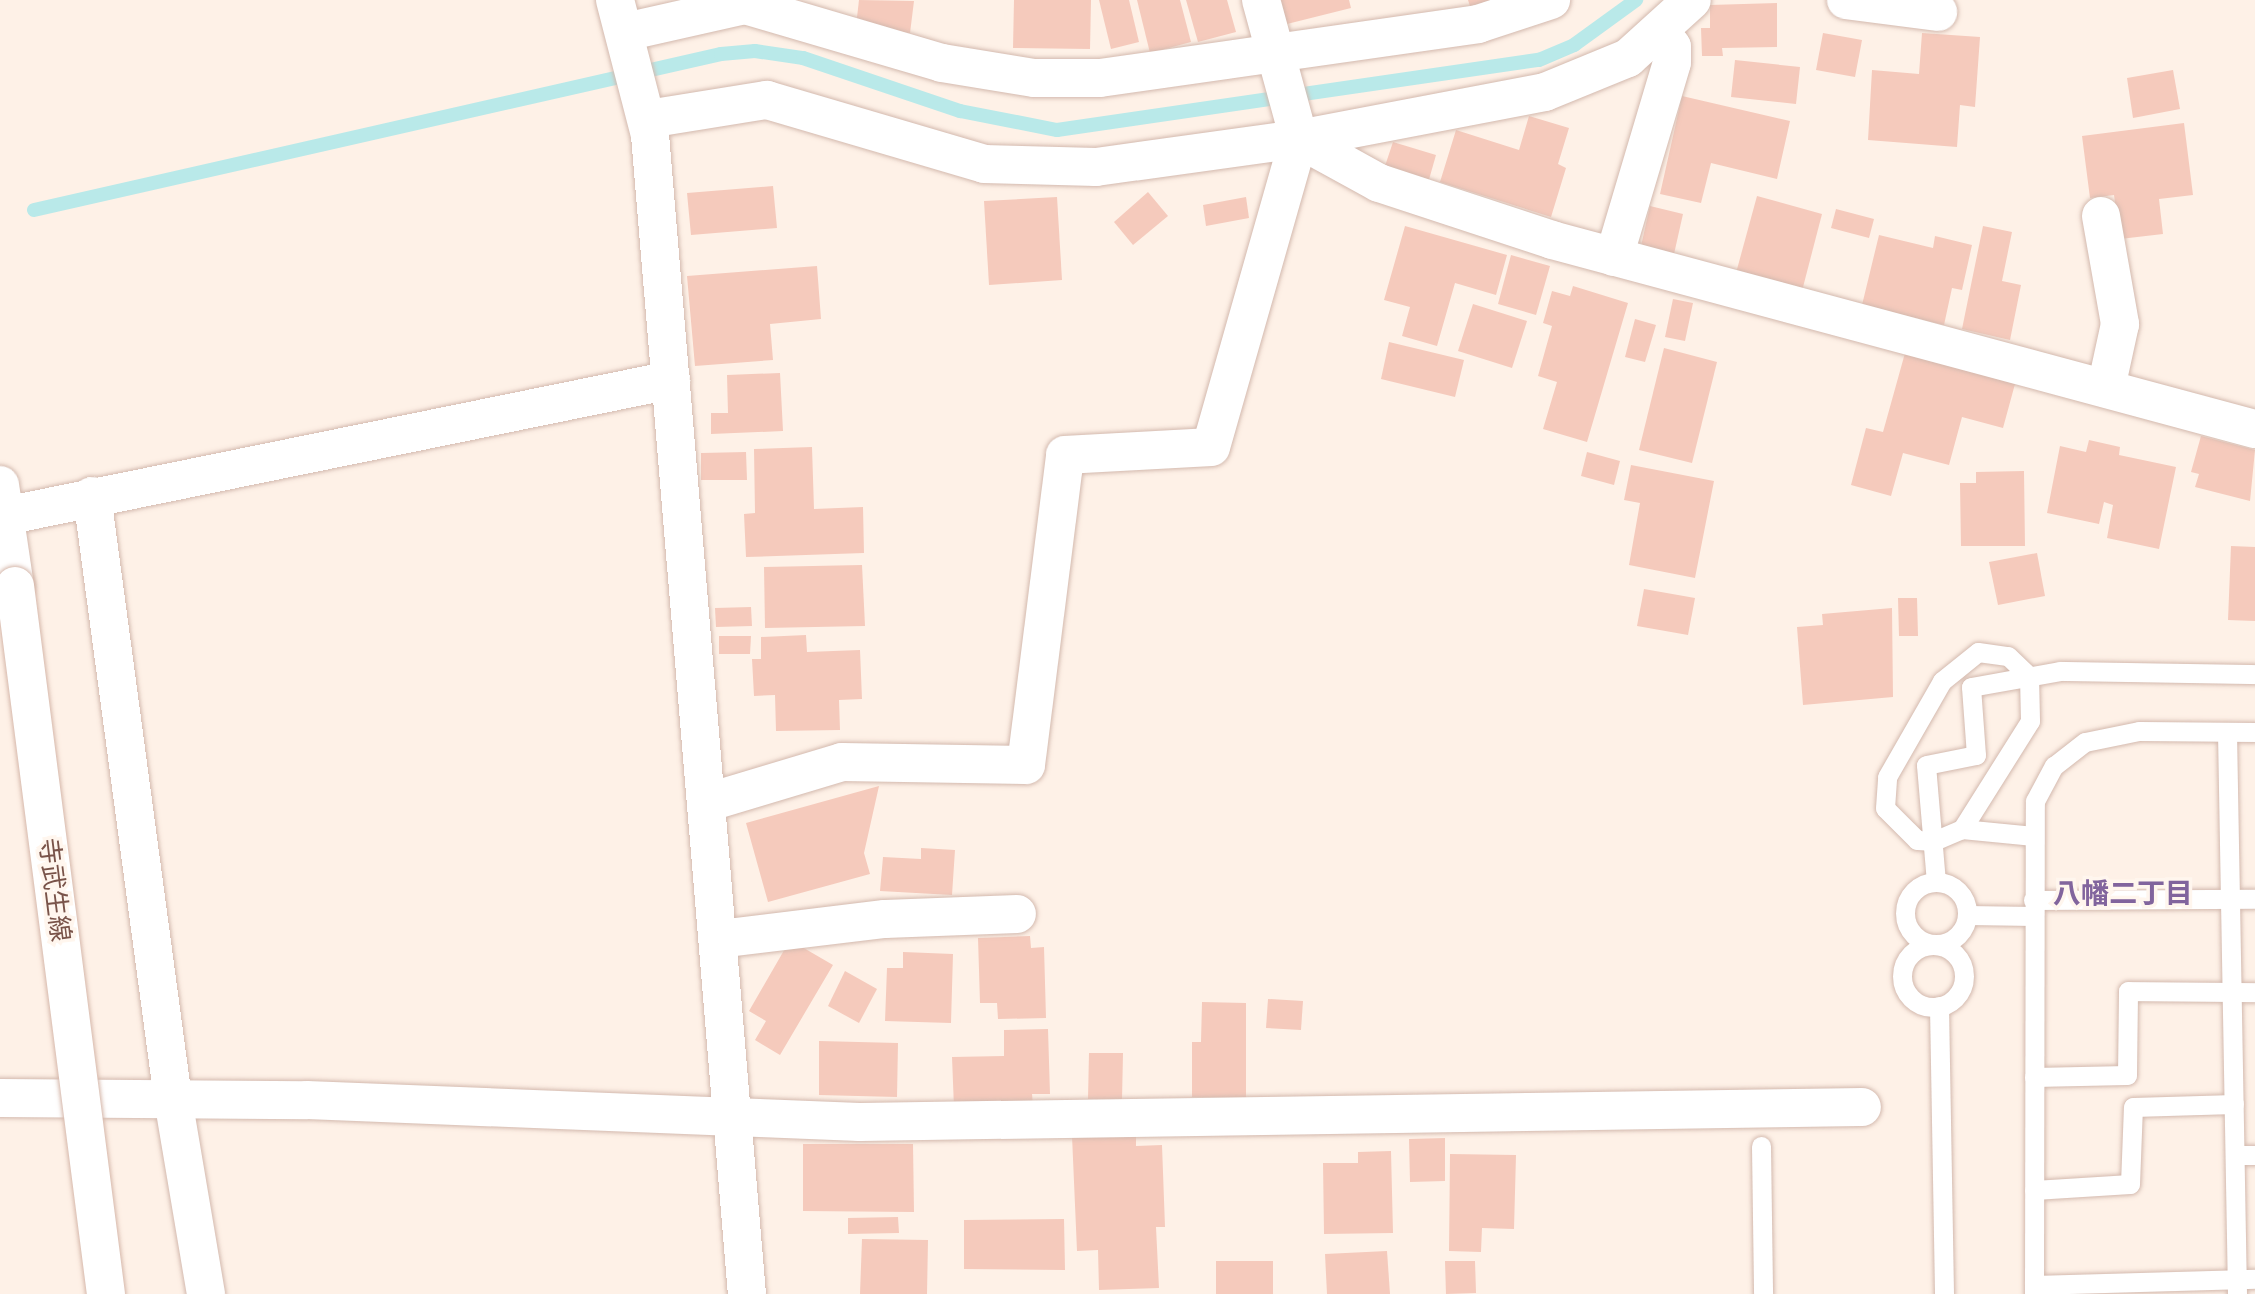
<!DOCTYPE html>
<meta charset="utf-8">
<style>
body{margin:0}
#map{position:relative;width:2255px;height:1294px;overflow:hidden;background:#fef1e7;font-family:Cabin,"Noto Sans JP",sans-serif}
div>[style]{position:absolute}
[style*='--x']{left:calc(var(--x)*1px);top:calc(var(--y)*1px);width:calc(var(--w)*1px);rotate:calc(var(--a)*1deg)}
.stream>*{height:14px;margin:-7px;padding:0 7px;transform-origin:7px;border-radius:7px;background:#b9e9e9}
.building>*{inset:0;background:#f5cabc}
.roads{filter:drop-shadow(0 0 2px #d3b9ae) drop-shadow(0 0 2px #d3b9ae)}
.lane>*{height:19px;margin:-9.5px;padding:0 9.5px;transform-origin:9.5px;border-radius:9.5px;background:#fff}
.lane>.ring{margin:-9.5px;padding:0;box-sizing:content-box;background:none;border:19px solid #fff;border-radius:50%}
.street>*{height:38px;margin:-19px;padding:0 19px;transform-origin:19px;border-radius:19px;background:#fff}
.secondary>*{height:38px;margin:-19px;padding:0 19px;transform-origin:19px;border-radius:19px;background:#fff}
.bridges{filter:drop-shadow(0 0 2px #d6b8ab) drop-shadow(0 0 2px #d6b8ab)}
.secondary-bridge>*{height:38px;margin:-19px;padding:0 19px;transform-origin:19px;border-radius:19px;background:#fff}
span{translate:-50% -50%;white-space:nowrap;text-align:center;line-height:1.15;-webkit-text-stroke:7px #fff6ee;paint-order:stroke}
.street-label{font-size:26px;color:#795349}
.neighbourhood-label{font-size:28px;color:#81649d;font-weight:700}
</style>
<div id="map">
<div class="stream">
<div style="--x:34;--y:210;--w:704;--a:-12.79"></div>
<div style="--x:721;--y:54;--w:34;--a:-5"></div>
<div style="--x:755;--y:51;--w:49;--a:8.3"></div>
<div style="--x:803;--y:58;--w:166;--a:18.7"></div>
<div style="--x:960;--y:111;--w:99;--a:11.1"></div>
<div style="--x:1057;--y:130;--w:487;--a:-8.3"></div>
<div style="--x:1539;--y:60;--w:38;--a:-23"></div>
<div style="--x:1574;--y:45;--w:77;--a:-36"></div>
</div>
<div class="building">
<div style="clip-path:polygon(859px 0,914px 1px,910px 33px,856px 26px)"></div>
<div style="clip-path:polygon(1014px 0,1091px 0,1090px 49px,1013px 48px)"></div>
<div style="clip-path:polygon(1099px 0,1129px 0,1139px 42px,1111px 49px)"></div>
<div style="clip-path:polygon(1137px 0,1180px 0,1191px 42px,1150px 53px)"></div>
<div style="clip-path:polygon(1186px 0,1227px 0,1236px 32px,1198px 42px)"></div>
<div style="clip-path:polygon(1281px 0,1349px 0,1351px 8px,1287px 24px)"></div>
<div style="clip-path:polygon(1468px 0,1490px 0,1490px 1px,1470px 6px)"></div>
<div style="clip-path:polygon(1777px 3px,1777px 47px,1722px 48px,1723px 56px,1702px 56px,1701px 28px,1710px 28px,1710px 5px)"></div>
<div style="clip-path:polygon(1823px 33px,1862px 40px,1855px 77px,1816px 70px)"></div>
<div style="clip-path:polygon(1922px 33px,1980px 37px,1975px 107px,1960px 105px,1957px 147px,1868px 140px,1872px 70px,1919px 74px)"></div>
<div style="clip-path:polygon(1735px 60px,1800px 67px,1796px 104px,1731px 97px)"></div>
<div style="clip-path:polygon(2173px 70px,2180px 109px,2133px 118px,2127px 78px)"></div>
<div style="clip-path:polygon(1682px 96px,1790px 121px,1777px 179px,1711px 163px,1701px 203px,1660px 194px)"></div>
<div style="clip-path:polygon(1529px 116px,1569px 128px,1558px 164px,1566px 168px,1551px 217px,1440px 182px,1456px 130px,1519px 150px)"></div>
<div style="clip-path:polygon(2184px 123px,2193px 195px,2159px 199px,2163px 234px,2120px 239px,2114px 195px,2090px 198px,2082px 136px)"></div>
<div style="clip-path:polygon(1393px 142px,1436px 155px,1428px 183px,1384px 169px)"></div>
<div style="clip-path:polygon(773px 186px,777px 228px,691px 235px,687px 193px)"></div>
<div style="clip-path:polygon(1148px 192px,1168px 216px,1133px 245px,1114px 222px)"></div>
<div style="clip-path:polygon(1757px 196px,1822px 214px,1802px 291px,1736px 273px)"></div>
<div style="clip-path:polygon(1057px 197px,1062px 280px,989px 285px,984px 201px)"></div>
<div style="clip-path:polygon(1246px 197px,1249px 218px,1206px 226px,1203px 205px)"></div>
<div style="clip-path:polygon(1650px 206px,1683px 214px,1674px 254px,1641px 246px)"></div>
<div style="clip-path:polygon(1836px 209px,1874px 219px,1869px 238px,1831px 228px)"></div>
<div style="clip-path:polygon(1405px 226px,1507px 255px,1496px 295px,1455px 283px,1437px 346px,1402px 336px,1410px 307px,1384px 300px)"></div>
<div style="clip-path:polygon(1983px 226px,2012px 232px,2002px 281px,2021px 285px,2010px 340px,1962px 329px)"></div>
<div style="clip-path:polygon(1879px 235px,1933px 248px,1935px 236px,1972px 245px,1962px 290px,1952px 288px,1944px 325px,1862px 305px)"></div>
<div style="clip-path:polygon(1511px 255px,1550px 266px,1536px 315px,1498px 304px)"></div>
<div style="clip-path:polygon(817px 266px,821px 319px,770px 324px,773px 360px,695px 366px,687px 276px)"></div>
<div style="clip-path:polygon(1573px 286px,1628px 303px,1587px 442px,1543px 429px,1557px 382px,1538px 376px,1552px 326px,1543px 323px,1552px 291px,1570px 296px)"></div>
<div style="clip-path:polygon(1673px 299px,1693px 303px,1685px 341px,1665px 337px)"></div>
<div style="clip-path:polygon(1473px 304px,1527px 321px,1512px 368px,1458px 351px)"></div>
<div style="clip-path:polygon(1635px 319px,1656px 325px,1645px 362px,1625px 357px)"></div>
<div style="clip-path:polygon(1389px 342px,1464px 360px,1455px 397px,1381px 379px)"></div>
<div style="clip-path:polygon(1664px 348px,1717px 362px,1692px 463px,1639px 450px)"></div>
<div style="clip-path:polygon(1905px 353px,2015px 384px,2003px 428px,1962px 417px,1949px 465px,1903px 453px,1891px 496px,1851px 485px,1866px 428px,1883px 432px)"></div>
<div style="clip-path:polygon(780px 373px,783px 431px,711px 434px,711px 413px,728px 413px,727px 375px)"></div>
<div style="clip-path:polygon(2201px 436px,2255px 450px,2250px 501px,2195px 487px,2199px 474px,2191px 472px)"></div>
<div style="clip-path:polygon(2089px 440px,2120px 447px,2119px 455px,2176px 467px,2159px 549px,2107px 538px,2113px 505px,2104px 502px,2099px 524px,2047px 513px,2060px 446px,2086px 452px)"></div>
<div style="clip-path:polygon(812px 447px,814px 509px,863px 507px,864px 553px,746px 557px,744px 514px,755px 513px,754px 449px)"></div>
<div style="clip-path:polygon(746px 452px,747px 480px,701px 480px,701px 453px)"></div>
<div style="clip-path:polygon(1587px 452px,1620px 461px,1614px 485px,1581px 476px)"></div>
<div style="clip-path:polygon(1631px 465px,1714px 481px,1695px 578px,1629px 565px,1640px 503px,1624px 500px)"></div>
<div style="clip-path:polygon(2024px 471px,2025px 546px,1961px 546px,1960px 483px,1976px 483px,1976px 472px)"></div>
<div style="clip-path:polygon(2231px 546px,2255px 547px,2255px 621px,2228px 620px)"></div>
<div style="clip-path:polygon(2037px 553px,2045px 596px,1998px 605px,1989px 562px)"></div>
<div style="clip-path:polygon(862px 565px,865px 626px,765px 628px,764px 567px)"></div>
<div style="clip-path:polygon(1644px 589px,1695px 598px,1688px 635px,1637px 626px)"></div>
<div style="clip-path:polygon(1898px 598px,1917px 598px,1918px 636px,1899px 636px)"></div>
<div style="clip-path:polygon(751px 607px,752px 626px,716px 627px,715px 608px)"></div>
<div style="clip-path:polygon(1892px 608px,1893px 697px,1803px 705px,1797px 627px,1823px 625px,1822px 614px)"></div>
<div style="clip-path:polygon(806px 635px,807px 652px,860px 650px,862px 699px,839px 700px,840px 730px,776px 731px,775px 695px,754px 696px,752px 659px,761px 659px,761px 637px)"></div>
<div style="clip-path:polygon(719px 636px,751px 636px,750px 654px,719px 654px)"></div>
<div style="clip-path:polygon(879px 786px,864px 853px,870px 874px,768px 902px,746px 823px)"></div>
<div style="clip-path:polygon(921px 848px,955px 850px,952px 895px,880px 891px,883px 857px,921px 859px)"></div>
<div style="clip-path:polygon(1030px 936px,1031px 948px,1044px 947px,1046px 1018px,998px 1019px,997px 1003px,980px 1003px,978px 938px)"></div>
<div style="clip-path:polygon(790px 940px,833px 965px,780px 1055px,755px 1040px,766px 1021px,749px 1011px)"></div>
<div style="clip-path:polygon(903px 952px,953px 954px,951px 1023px,885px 1021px,887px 968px,903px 968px)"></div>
<div style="clip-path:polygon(845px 971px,877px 989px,859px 1023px,828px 1006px)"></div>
<div style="clip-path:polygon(1268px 999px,1303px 1001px,1301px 1030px,1266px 1028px)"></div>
<div style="clip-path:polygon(1202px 1002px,1246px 1003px,1246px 1098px,1192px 1097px,1192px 1042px,1201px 1042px)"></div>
<div style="clip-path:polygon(1048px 1029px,1050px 1094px,1032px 1094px,1033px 1105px,954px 1108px,952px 1057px,1004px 1056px,1004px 1030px)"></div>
<div style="clip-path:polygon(819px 1041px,898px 1043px,897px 1097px,819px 1095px)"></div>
<div style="clip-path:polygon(1089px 1053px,1123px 1053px,1122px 1100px,1088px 1099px)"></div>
<div style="clip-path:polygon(1136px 1133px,1136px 1146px,1162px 1145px,1165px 1227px,1156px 1227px,1159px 1288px,1099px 1290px,1098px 1250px,1077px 1251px,1072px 1136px)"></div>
<div style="clip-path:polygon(1445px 1138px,1445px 1181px,1410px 1182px,1409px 1139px)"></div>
<div style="clip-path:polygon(803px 1144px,913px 1144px,914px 1212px,803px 1211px)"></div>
<div style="clip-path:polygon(1391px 1151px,1393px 1233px,1324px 1234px,1323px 1163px,1358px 1163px,1358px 1152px)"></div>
<div style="clip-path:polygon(1450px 1154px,1516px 1155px,1514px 1229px,1482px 1228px,1481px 1252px,1449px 1251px)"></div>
<div style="clip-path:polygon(898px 1217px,899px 1233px,848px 1234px,848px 1218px)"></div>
<div style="clip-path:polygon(1064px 1219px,1065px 1270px,964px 1269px,964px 1220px)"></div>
<div style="clip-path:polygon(862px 1239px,928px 1240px,927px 1294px,860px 1294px)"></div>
<div style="clip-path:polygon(1387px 1251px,1390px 1294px,1327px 1294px,1325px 1254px)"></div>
<div style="clip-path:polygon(1216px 1261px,1273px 1261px,1273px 1294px,1216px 1294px)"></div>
<div style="clip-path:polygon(1445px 1261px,1475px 1261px,1476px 1293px,1446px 1294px)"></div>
</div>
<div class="roads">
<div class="lane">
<div style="--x:1978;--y:652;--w:30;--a:8"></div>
<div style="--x:2008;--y:656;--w:29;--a:44"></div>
<div style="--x:2029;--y:676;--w:45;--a:88.7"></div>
<div style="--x:2030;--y:721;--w:128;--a:122.2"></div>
<div style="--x:1962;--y:829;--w:30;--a:157"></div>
<div style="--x:1934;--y:841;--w:17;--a:-177"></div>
<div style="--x:1917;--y:840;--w:45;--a:-135"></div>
<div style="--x:1885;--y:808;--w:31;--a:-86"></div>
<div style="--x:1887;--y:777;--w:111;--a:-60.2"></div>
<div style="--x:1942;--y:681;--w:46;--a:-38.9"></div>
<div style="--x:2227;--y:732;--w:562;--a:88.98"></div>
<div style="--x:1962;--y:829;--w:72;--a:5.6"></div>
<div style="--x:1936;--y:882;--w:117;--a:-94.9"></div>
<div style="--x:1926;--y:765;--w:51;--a:-11.3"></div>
<div style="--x:1976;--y:755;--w:68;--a:-94.2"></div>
<div style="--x:1971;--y:687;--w:90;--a:-10.2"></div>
<div style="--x:2060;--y:671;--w:195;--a:0.9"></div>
<div class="ring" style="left:1905px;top:882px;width:43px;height:43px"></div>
<div style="--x:2033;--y:900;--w:222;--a:-0.3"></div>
<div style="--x:1967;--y:915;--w:67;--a:0.9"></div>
<div class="ring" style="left:1902px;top:945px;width:43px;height:43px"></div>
<div style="--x:1939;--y:1006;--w:288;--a:89"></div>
<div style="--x:2034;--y:1077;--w:93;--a:-1.2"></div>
<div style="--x:2127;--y:1075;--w:84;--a:-89.3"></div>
<div style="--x:2128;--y:991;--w:127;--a:0.5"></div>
<div style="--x:1761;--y:1146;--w:148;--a:89.2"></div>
<div style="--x:2235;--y:1155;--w:20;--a:0"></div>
<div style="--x:2034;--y:1190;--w:96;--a:-3.6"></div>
<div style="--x:2130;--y:1184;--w:77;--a:-87.8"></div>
<div style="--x:2133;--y:1107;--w:101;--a:-1.7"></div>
<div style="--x:2034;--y:1285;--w:221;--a:-1.6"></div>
<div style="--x:2034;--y:1294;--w:493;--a:-89.9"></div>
<div style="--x:2035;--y:801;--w:40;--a:-62"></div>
<div style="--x:2054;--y:766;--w:39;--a:-38"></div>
<div style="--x:2085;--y:742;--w:55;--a:-11.5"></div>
<div style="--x:2139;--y:731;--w:116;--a:0.5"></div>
</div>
<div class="street">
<div style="--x:615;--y:0;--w:139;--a:75.5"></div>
<div style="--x:650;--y:135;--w:1163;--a:85.22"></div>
<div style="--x:1846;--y:0;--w:93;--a:7.4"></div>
<div style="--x:625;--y:32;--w:123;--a:-12.7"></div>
<div style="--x:745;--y:5;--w:205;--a:16.4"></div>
<div style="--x:942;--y:63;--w:93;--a:9.3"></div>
<div style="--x:1034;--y:78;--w:66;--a:0"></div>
<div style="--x:1100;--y:78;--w:382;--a:-8.1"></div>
<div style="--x:1478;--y:24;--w:77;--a:-18.2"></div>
<div style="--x:648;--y:119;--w:121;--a:-9.1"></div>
<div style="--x:767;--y:100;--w:226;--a:16.4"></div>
<div style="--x:984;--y:164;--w:112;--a:1.5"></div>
<div style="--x:1096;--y:167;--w:205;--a:-7.9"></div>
<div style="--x:1299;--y:139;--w:250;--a:-10.8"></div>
<div style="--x:1545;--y:92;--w:90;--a:-22.3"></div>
<div style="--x:1628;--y:58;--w:86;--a:-42.2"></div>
<div style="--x:1299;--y:139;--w:91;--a:28.8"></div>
<div style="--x:1379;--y:183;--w:182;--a:18.2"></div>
<div style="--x:1552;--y:240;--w:728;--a:15.05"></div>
<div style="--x:2101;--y:216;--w:110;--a:80"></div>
<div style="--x:2120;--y:324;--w:66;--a:102.3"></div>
<div style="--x:1614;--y:257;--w:203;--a:-73.4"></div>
<div style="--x:1672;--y:62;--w:15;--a:-90"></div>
<div style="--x:1672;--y:47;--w:20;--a:-127"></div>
<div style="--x:92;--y:496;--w:608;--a:82.35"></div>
<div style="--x:173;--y:1099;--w:198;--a:80.4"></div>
<div style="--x:0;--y:517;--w:685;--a:-11.54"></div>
<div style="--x:709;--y:802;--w:139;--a:-16.7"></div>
<div style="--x:842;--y:762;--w:184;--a:0.9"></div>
<div style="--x:1026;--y:765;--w:312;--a:-82.8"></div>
<div style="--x:1065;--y:455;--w:146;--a:-3.1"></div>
<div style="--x:1211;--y:447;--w:320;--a:-74.1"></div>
<div style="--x:1299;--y:139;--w:144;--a:-105.3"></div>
<div style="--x:719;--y:939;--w:167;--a:-6.9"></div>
<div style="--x:885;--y:919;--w:132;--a:-2.2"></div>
<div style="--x:0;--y:1098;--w:307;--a:0.4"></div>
<div style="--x:307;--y:1100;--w:553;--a:2.28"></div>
<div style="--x:860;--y:1122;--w:1002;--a:-0.86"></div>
</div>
<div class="secondary">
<div style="--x:0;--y:485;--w:102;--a:81.6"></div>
</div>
</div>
<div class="bridges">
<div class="secondary-bridge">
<div style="--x:15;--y:586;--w:714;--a:82.68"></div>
</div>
</div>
<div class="street-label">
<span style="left:54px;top:890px;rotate:83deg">寺武生線</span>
</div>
<div class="neighbourhood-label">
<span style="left:2123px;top:893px">八幡二丁目</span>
</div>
</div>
